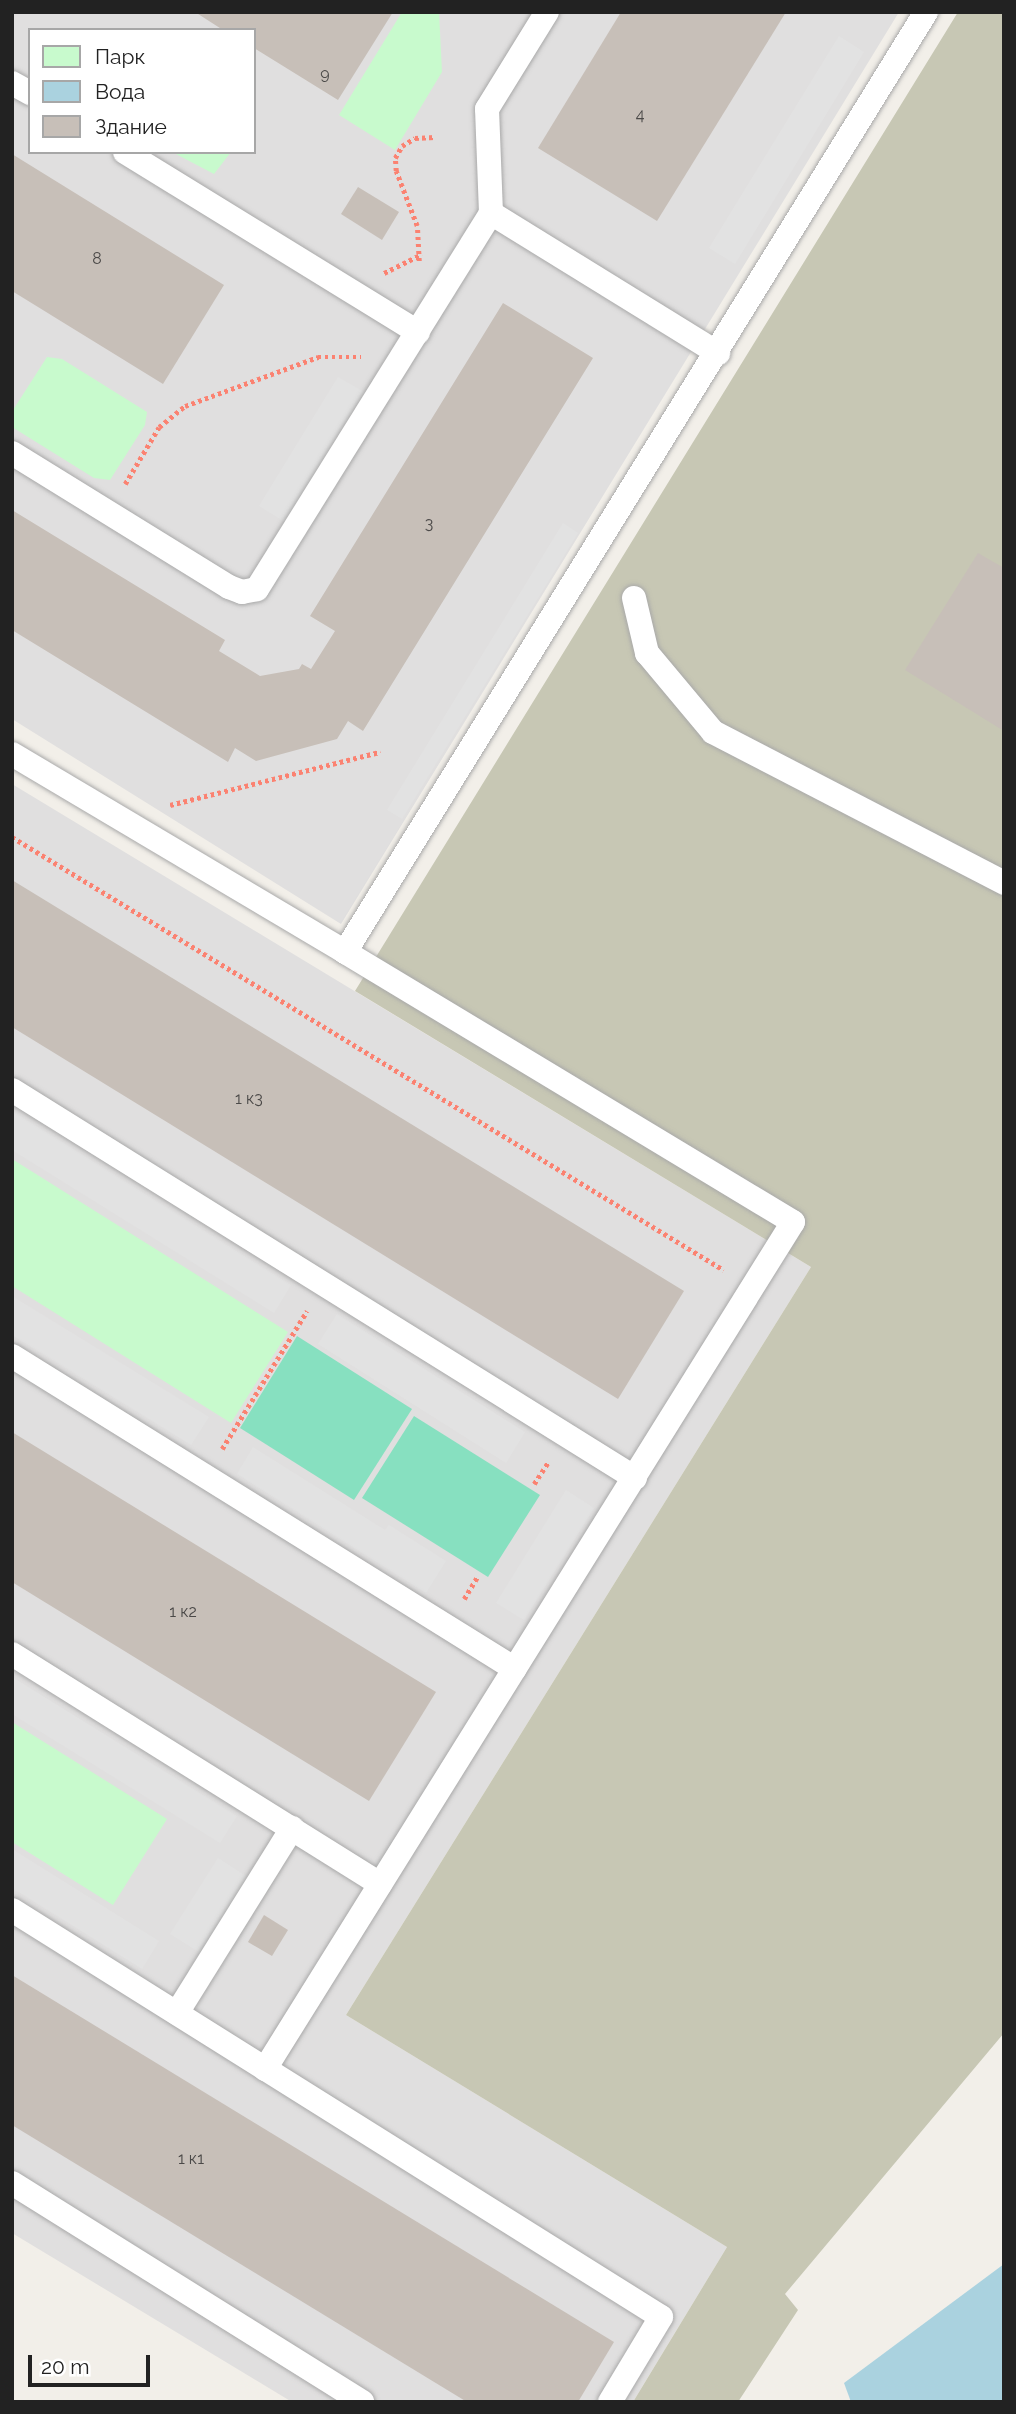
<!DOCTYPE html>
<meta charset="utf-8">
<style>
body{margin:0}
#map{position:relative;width:1016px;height:2414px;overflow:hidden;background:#f2efe9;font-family:Raleway,sans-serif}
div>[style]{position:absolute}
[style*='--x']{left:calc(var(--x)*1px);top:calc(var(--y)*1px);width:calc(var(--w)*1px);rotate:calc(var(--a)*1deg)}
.residential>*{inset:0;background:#e0dfdf}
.construction>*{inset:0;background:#c7c7b4}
.park>*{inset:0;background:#c8facd}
.pitch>*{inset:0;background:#87e0c0}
.parking>*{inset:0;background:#e2e2e2}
.water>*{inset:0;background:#aad2df}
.building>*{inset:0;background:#c7bfb8}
.path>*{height:4.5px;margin-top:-2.25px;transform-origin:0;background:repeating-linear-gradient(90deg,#fb8271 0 3.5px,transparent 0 7px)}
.roads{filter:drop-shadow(0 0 2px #a9a9a9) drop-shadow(0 0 2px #a9a9a9)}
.service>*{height:24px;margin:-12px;padding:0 12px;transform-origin:12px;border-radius:12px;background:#fff}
span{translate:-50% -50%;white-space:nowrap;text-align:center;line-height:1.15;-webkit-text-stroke:5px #fff;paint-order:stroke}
.number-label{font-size:16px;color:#4b4948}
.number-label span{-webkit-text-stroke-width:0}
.frame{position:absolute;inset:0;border:14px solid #222;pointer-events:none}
.legend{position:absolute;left:28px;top:28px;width:228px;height:126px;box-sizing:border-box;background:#fff;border:2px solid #a7a7a7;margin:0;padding:9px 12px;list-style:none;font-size:21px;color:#222}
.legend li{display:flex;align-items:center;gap:14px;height:35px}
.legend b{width:35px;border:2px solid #a7a7a7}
.scale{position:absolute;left:28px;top:2355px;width:122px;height:32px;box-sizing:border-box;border:4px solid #222;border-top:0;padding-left:9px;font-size:21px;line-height:24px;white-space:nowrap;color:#222;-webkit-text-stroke:5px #fff;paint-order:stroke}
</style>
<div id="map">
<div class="residential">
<div style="clip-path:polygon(evenodd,12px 12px,899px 12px,341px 924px,12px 719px,12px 12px,30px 30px,254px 30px,254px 152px,30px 152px,30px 30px)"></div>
<div style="clip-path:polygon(12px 784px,811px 1267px,346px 2015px,727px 2247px,633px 2402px,292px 2402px,12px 2233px)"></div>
</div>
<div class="construction">
<div style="clip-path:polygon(958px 12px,1004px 12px,1004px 2033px,785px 2294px,798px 2310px,738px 2402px,633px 2402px,727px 2247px,346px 2015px,811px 1267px,355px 991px)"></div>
</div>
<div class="park">
<div style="clip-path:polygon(402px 12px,439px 12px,442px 72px,395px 150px,339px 115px)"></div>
<div style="clip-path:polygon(172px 152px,231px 152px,214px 174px)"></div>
<div style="clip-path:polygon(47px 357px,62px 359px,147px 412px,145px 425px,110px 480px,94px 478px,12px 427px,13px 410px)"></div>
<div style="clip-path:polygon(12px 1159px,288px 1332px,231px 1423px,12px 1286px)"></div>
<div style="clip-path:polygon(12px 1722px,167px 1819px,113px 1905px,12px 1842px)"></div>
</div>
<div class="pitch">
<div style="clip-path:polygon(297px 1336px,412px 1409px,354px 1500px,240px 1428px)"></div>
<div style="clip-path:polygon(414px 1416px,540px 1495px,488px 1577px,362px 1498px)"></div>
</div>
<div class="parking">
<div style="clip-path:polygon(839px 36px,864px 52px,735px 264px,709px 248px)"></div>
<div style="clip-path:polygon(338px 377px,364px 392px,285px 522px,259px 506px)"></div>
<div style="clip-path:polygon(563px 523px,578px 533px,402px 819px,387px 810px)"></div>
<div style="clip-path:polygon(12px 1111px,291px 1285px,274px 1313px,12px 1150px)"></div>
<div style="clip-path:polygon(12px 1296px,209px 1417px,191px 1445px,12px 1335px)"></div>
<div style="clip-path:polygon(337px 1314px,525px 1432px,506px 1463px,318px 1344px)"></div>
<div style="clip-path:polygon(253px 1447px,385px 1530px,389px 1525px,446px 1561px,426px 1593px,237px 1474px)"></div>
<div style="clip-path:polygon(566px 1490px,594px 1508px,524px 1620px,496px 1603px)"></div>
<div style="clip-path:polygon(12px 1677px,237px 1816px,220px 1843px,12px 1714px)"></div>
<div style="clip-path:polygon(12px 1849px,159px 1941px,142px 1969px,12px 1888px)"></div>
<div style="clip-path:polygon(218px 1858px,249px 1878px,202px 1954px,170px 1934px)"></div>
</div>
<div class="water">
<div style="clip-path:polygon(1004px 2264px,1004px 2402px,851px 2402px,844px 2383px)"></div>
</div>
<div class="building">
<div style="clip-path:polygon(195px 12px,393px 12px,338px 100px,254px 48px,254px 30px,223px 30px)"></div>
<div style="clip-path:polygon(621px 12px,786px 12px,657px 221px,538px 148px)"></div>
<div style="clip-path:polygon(12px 154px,224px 285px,163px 384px,12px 291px)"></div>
<div style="clip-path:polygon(358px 187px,399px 212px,382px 240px,341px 214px)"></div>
<div style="clip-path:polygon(503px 303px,593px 358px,363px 731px,348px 721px,337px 739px,256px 761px,235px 748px,228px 762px,12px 630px,12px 510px,225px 640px,219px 651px,260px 676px,299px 669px,302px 664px,311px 669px,335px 631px,310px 616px)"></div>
<div style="clip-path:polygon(978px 553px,1004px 568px,1004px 731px,905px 670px)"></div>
<div style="clip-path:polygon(12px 880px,684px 1291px,618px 1399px,12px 1027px)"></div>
<div style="clip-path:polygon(12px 1432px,436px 1692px,369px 1801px,12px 1582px)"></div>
<div style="clip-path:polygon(264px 1915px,288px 1930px,272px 1956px,248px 1942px)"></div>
<div style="clip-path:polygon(12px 1975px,614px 2342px,578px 2402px,467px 2402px,12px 2125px)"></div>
</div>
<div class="path">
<div style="--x:419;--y:261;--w:35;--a:-93"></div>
<div style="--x:417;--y:226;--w:59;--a:-110.9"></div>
<div style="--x:396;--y:171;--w:13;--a:-94"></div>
<div style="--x:395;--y:158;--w:14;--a:-60"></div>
<div style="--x:402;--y:146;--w:15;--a:-32"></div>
<div style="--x:415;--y:138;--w:20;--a:-3"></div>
<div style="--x:384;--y:273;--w:42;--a:-26.6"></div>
<div style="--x:125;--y:484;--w:66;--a:-59.2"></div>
<div style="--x:159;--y:427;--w:33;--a:-39"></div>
<div style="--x:185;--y:406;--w:142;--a:-20.2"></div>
<div style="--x:318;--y:357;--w:43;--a:0"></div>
<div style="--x:170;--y:805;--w:217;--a:-14.2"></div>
<div style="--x:12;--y:837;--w:833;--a:31.31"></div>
<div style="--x:222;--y:1449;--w:162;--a:-58.4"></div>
<div style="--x:534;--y:1484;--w:27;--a:-57"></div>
<div style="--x:464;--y:1599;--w:26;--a:-59"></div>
</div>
<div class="roads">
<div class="service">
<div style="--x:12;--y:83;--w:21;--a:29"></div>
<div style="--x:125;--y:152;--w:344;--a:31.6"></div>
<div style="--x:491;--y:213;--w:267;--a:31.7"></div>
<div style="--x:12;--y:453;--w:255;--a:31.7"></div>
<div style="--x:229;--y:587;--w:14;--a:21"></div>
<div style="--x:242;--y:592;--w:15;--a:-11"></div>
<div style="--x:257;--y:589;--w:443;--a:-58.1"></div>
<div style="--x:491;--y:213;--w:104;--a:-92.2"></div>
<div style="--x:487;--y:109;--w:114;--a:-58.3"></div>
<div style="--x:634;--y:598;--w:57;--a:76.7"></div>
<div style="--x:647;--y:653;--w:103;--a:50.1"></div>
<div style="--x:713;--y:732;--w:328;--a:27.4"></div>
<div style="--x:12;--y:754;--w:387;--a:30.7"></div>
<div style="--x:345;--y:952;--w:1105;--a:-58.28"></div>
<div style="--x:12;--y:1090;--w:734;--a:31.91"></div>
<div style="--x:12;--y:1356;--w:592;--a:31.89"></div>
<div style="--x:12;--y:1654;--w:434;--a:32"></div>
<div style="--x:12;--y:1910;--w:766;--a:32.09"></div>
<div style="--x:661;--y:2317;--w:99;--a:121"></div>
<div style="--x:177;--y:2013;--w:218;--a:-58.1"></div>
<div style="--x:265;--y:2069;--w:998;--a:-58.06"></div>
<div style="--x:793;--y:1222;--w:523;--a:-148.92"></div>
<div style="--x:12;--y:2183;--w:413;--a:32"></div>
</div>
</div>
<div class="number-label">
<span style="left:325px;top:74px">9</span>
<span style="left:640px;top:115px">4</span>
<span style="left:97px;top:259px">8</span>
<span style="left:429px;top:524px">3</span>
<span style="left:249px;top:1099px">1 к3</span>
<span style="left:183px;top:1612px">1 к2</span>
<span style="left:191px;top:2159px">1 к1</span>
</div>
<div class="frame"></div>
<ul class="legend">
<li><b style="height:19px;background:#c8facd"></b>Парк</li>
<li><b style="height:19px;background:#aad2df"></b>Вода</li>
<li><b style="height:19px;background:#c7bfb8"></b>Здание</li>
</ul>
<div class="scale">20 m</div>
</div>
